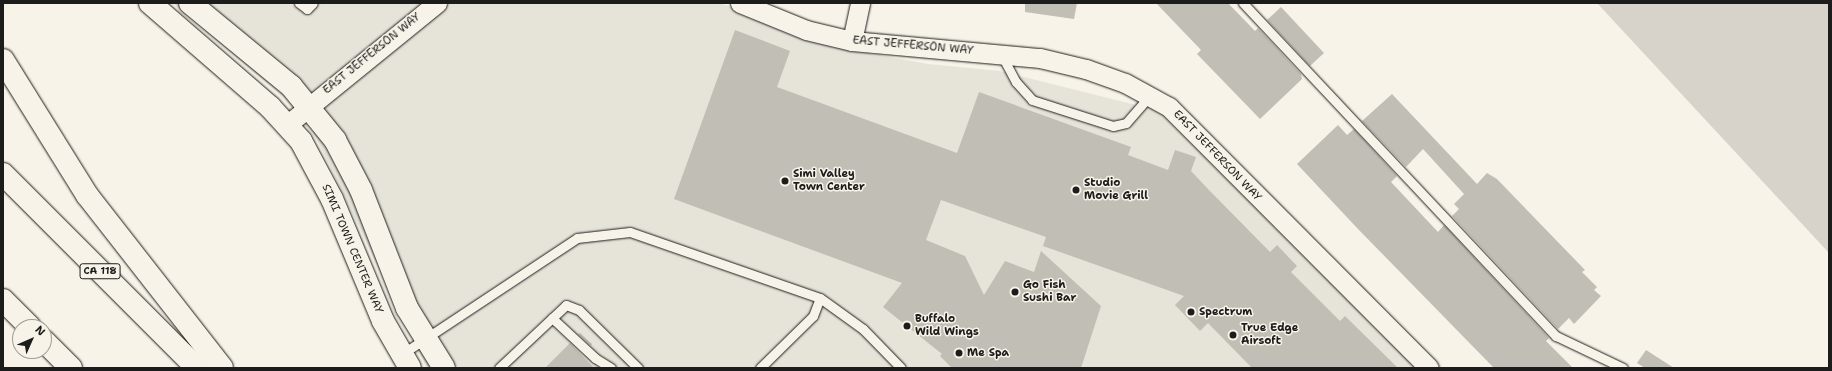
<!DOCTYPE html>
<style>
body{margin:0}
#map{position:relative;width:1832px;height:371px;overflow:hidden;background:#f7f3e8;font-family:"Shantell Sans",sans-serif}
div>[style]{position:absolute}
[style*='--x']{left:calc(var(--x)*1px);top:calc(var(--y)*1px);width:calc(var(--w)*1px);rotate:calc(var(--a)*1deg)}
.built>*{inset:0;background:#e6e3d9}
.green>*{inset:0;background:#d7d3cb}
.building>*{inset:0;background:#c0beb5}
.roads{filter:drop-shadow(0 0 1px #1c1c1c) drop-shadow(0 0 1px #1c1c1c)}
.lane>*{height:9px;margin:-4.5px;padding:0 4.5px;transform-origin:4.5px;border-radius:4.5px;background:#f7f3e8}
.street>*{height:19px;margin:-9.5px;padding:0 9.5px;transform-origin:9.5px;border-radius:9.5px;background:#f7f3e8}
.secondary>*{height:22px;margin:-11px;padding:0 11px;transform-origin:11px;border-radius:11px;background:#f7f3e8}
.highway>*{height:22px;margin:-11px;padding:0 11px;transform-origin:11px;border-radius:11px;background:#f7f3e8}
.dots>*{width:11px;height:11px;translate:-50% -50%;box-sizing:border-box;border:2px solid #f7f3e8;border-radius:50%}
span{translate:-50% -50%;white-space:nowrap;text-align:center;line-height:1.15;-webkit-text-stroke:3px #f7f3e8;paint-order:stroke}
.shield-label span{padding:1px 3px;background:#f7f3e8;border:1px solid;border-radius:3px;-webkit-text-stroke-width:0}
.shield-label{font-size:10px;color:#1c1c1c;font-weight:700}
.street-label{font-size:11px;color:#1c1c1c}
.poi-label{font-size:11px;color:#1c1c1c;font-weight:700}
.left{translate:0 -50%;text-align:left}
.frame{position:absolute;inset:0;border:4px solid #1c1c1c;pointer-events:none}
.north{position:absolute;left:12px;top:319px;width:40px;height:40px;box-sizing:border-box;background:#f7f3e8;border:1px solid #9f9d96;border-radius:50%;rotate:45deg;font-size:11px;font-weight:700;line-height:16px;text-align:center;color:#1c1c1c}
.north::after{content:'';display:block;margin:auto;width:14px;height:18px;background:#1c1c1c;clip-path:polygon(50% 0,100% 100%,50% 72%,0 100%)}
</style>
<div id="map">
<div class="built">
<div style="clip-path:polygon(172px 3px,426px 3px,295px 106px)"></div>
<div style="clip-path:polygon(450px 3px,720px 3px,842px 48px,928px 64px,1000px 71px,1164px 112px,1422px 368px,427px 368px,307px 119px)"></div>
</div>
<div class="green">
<div style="clip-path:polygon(1597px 3px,1829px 3px,1829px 253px)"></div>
</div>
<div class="building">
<div style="clip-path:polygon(1025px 3px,1077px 3px,1074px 19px,1025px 12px)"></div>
<div style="clip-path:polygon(1156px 3px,1228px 3px,1255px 31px,1258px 28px,1301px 74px,1302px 79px,1260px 119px,1197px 54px,1201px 50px)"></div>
<div style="clip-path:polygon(1281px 7px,1324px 53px,1310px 66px,1267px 20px)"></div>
<div style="clip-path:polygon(735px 30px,790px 51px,777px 87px,957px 153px,979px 92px,1131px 147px,1128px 155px,1168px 170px,1175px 150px,1196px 157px,1191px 171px,1208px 189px,1270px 252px,1277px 245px,1297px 266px,1291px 272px,1340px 321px,1345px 316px,1398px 368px,1252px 368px,1208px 323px,1200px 331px,1175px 305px,1184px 296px,1043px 246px,1046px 237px,941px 200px,926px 240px,965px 256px,984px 295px,1005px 261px,1034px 272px,1041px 251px,1101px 306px,1081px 368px,952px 368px,940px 356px,942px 354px,883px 307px,902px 283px,674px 199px)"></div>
<div style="clip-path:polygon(1392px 94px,1477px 184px,1487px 173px,1497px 179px,1585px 270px,1582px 272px,1597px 287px,1594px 290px,1601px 296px,1574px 324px,1569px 318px,1558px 329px,1452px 216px,1459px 209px,1454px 204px,1464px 194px,1423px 149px,1406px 167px,1362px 121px)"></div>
<div style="clip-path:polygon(1338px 125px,1347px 135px,1354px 129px,1397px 176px,1391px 182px,1438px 232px,1444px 225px,1549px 338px,1546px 341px,1573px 368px,1494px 368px,1358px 229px,1297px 164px)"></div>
<div style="clip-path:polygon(580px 333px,592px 344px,591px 346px,578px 334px)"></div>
<div style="clip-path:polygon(570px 343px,594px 368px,545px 368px)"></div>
<div style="clip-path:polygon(1646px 350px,1674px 368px,1645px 368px,1637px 363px)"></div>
</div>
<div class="roads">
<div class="lane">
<div style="--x:299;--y:3;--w:10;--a:37"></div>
<div style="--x:307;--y:9;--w:8;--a:-45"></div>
<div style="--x:1243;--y:3;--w:457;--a:46.8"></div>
<div style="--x:1556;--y:336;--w:74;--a:25.5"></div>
<div style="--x:1001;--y:54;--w:32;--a:62"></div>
<div style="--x:1016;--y:82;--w:24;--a:48"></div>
<div style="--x:1032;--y:100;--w:85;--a:17.8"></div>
<div style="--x:1113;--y:126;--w:13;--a:-13"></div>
<div style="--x:1126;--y:123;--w:35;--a:-49"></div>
<div style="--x:552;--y:318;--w:59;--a:42.9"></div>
<div style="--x:595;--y:358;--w:19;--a:32"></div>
<div style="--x:402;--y:354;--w:210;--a:-33.5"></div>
<div style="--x:577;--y:238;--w:53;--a:-6.5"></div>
<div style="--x:630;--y:232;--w:201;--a:19.2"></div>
<div style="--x:820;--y:298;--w:53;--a:35.8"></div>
<div style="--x:863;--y:329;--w:54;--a:45.7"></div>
<div style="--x:499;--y:368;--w:92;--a:-43.2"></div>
<div style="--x:566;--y:305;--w:14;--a:21"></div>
<div style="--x:579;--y:310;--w:83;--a:44.5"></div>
<div style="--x:760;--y:368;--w:74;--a:-44.5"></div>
<div style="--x:813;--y:316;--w:19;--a:-69"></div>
</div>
<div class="street">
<div style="--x:740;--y:3;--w:71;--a:22.2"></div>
<div style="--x:806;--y:30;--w:47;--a:13.4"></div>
<div style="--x:852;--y:41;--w:189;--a:5.2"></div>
<div style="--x:1040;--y:58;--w:47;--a:13.4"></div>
<div style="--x:1086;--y:69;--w:41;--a:19.7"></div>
<div style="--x:1125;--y:83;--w:50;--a:28.6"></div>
<div style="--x:1169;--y:107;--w:368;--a:45.1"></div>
<div style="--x:852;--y:41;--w:39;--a:-78"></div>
<div style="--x:288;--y:124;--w:192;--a:-39.1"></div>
</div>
<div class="secondary">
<div style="--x:150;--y:3;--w:159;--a:40.9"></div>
<div style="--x:270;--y:107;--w:46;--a:47.6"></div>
<div style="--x:301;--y:141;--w:66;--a:61.9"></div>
<div style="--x:332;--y:199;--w:132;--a:67.3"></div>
<div style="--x:383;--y:321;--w:54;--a:60.1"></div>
<div style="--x:190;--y:3;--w:131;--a:39.4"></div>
<div style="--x:291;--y:86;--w:70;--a:50.8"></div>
<div style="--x:335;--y:140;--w:56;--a:62.5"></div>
<div style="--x:361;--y:190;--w:127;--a:68.7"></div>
<div style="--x:407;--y:308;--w:70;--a:58.3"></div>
</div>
<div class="highway">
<div style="--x:3;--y:60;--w:159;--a:58.1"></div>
<div style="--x:87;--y:195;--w:219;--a:52"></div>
<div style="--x:3;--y:174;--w:274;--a:45"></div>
<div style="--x:3;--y:300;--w:38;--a:45"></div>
<div style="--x:44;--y:341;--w:38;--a:45"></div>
</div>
</div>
<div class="dots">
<div style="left:785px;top:181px;background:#1c1c1c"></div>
<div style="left:1076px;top:190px;background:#1c1c1c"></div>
<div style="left:1015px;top:292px;background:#1c1c1c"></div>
<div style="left:1191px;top:312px;background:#1c1c1c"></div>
<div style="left:907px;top:326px;background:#1c1c1c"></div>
<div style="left:1233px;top:335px;background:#1c1c1c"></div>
<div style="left:959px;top:353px;background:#1c1c1c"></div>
</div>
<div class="shield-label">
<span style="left:100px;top:271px">CA 118</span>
</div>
<div class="street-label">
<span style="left:913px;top:46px;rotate:5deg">EAST JEFFERSON WAY</span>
<span style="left:372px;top:54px;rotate:-39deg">EAST JEFFERSON WAY</span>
<span style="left:1217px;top:156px;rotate:46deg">EAST JEFFERSON WAY</span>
<span style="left:352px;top:249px;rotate:67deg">SIMI TOWN CENTER WAY</span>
</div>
<div class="poi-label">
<span class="left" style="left:793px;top:181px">Simi Valley<br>Town Center</span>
<span class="left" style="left:1084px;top:190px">Studio<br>Movie Grill</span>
<span class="left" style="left:1023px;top:292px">Go Fish<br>Sushi Bar</span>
<span class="left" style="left:1199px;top:312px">Spectrum</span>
<span class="left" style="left:915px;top:326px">Buffalo<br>Wild Wings</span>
<span class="left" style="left:1241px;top:335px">True Edge<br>Airsoft</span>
<span class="left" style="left:967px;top:353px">Me Spa</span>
</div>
<div class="frame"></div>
<div class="north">N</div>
</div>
